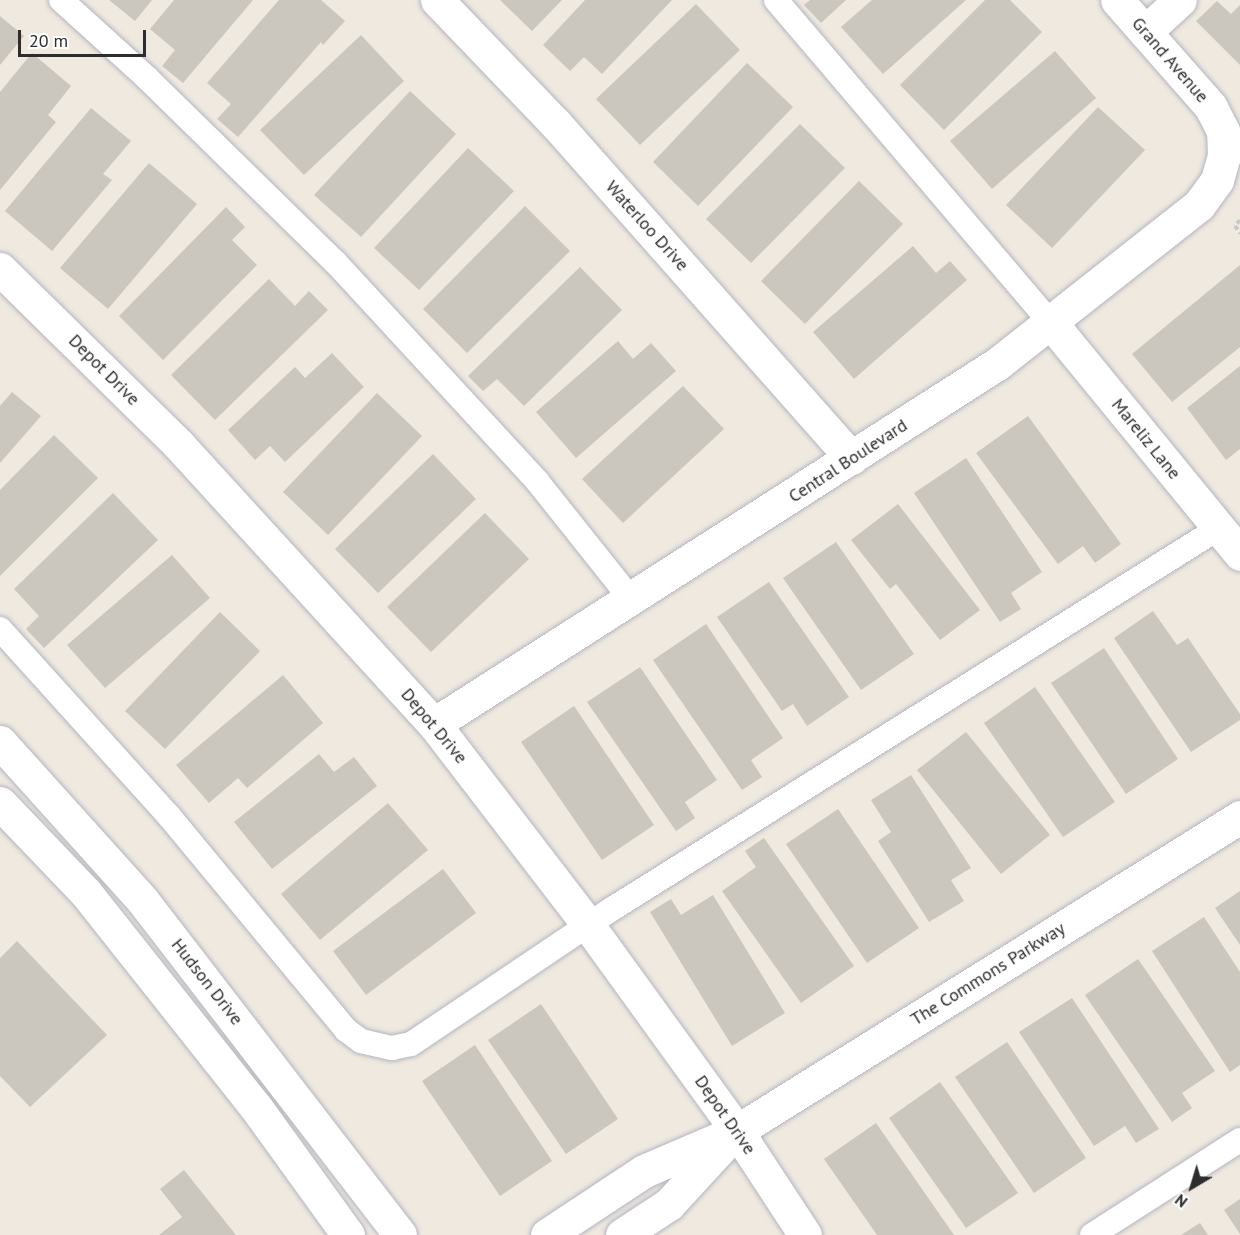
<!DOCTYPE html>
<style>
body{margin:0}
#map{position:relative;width:1240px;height:1235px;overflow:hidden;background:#efe9df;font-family:"PT Sans",sans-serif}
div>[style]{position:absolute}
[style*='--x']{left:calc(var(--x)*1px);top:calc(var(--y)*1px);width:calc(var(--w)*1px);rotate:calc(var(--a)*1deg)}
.building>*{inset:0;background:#cbc7be}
.path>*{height:4px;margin-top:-2px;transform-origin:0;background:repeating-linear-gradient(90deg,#c8c8c8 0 4.5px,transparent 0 7.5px)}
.roads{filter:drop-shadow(0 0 2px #b3b5c1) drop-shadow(0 0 2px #b3b5c1)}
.service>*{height:24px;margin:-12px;padding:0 12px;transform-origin:12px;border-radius:12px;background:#fff}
.minor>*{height:33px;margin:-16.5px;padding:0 16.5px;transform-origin:16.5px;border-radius:16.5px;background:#fff}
.tertiary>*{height:33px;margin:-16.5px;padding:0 16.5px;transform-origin:16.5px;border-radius:16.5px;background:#fff}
span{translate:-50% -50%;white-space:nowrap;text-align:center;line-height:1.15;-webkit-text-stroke:4.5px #fff;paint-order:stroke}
.street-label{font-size:18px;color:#2d2d2d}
.north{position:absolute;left:1162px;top:1157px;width:60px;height:60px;-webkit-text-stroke:4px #fff;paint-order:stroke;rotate:218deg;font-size:16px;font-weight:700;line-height:24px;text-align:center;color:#2d2d2d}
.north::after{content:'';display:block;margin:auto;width:21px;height:27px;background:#2d2d2d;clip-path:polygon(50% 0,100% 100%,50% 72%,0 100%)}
.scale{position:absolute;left:18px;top:30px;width:128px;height:27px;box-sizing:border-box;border:3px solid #2d2d2d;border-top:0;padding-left:8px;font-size:18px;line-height:21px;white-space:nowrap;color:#2d2d2d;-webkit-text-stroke:4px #fff;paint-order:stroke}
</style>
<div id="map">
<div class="building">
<div style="clip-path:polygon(109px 0,152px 0,135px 21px)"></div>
<div style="clip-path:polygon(174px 0,253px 0,183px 83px,162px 66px,175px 50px,150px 29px)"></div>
<div style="clip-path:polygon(279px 0,321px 0,345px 21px,323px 45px,321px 42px,238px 137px,217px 119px,231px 104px,207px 83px)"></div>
<div style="clip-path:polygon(500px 0,562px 0,532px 31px)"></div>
<div style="clip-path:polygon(585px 0,672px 0,602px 74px,584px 57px,570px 71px,543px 45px)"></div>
<div style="clip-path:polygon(810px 0,846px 0,821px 23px,804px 5px)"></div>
<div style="clip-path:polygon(872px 0,966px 0,883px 74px,841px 27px)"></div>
<div style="clip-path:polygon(985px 0,1010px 0,1042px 32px,944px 130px,900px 85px)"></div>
<div style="clip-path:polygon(1217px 1px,1231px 14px,1240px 5px,1240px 65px,1196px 21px)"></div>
<div style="clip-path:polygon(696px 4px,740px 50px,640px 145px,596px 99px)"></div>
<div style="clip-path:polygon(0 16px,24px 36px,0 65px)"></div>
<div style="clip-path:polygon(361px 35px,404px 81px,304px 175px,260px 130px)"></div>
<div style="clip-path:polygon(1055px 51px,1096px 98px,992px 189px,950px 141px)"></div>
<div style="clip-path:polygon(32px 53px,71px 86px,48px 115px,56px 122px,0 190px,0 92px)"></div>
<div style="clip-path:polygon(747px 63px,793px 107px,698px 206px,653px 162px)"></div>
<div style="clip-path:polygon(410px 91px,456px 134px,361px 237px,314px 195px)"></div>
<div style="clip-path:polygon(1098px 107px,1145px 150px,1052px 248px,1006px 205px)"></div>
<div style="clip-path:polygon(91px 108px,131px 141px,103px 174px,112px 180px,52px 251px,5px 211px)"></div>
<div style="clip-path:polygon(800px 124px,845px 168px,751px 263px,706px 219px)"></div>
<div style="clip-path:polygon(468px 148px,514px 191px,419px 290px,374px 248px)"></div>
<div style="clip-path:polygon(149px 163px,197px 204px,108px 309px,60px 268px)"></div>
<div style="clip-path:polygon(859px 181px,903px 224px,805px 324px,761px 281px)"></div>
<div style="clip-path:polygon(525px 206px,570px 251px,467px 353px,423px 309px)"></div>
<div style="clip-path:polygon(226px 207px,245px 227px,232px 240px,257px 265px,163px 360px,119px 316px)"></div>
<div style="clip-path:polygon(913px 246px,936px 273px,950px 261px,967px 280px,854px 379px,813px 332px)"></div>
<div style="clip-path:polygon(1240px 265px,1240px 347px,1172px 402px,1132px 354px)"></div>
<div style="clip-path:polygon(580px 267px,622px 310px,524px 406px,497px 379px,483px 391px,468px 376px)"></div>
<div style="clip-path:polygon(269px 279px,295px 306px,309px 291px,328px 310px,215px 420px,171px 375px)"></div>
<div style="clip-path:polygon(618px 341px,633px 359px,651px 343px,676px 371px,576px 458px,536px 412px)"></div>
<div style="clip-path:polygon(332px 353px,364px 387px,285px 462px,270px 446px,255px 460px,228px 430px,295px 367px,305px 378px)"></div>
<div style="clip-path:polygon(1240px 366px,1240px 449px,1226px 460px,1187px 408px)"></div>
<div style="clip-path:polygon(683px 386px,724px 429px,623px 523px,582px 479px)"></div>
<div style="clip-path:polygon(12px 392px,41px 416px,0 463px,0 406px)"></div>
<div style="clip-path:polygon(377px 393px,422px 436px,328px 535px,283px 492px)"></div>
<div style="clip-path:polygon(1028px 416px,1121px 544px,1095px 563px,1083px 546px,1058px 564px,976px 453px)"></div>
<div style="clip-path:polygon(54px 435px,98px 478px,0 576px,0 490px)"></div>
<div style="clip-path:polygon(433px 454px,476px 499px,378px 593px,335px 549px)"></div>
<div style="clip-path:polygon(966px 458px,1042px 572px,1011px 593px,1021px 609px,1000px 622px,914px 493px)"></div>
<div style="clip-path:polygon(113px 493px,158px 540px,44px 648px,26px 629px,39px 616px,14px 589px)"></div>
<div style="clip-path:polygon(898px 504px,980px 610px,940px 640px,896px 584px,890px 589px,851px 540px)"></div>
<div style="clip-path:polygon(485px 513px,529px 559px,431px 652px,387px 607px)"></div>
<div style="clip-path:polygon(836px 542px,914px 654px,861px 690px,783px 578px)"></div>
<div style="clip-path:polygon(172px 555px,210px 598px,105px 688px,67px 645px)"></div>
<div style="clip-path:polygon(769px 582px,849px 697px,807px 726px,793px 704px,782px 711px,717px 617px)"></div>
<div style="clip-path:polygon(1153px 611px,1177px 645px,1188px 638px,1240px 714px,1240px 720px,1191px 752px,1114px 638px)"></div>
<div style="clip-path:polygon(220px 612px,260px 651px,165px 749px,125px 711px)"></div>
<div style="clip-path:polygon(706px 624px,783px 738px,751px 760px,762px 777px,742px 790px,653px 660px)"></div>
<div style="clip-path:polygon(1104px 648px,1178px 759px,1126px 794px,1051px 683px)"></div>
<div style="clip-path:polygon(640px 667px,717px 780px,685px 802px,695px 818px,676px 831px,587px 702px)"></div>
<div style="clip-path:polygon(283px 675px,323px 723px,247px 788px,238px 778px,209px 803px,176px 765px)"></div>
<div style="clip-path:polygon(1035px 687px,1115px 802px,1063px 837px,984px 723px)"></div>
<div style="clip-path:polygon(574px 706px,654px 825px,602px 860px,521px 742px)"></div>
<div style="clip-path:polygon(966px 732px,1050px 835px,1001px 874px,917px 770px)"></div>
<div style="clip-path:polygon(319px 754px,334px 772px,354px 757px,377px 786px,272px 869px,234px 822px)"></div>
<div style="clip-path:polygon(911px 775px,971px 868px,951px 880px,964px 901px,929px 922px,878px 841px,891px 832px,871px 800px)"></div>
<div style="clip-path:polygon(388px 803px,428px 850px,320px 940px,281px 894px)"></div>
<div style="clip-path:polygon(838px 809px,919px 928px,867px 963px,786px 844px)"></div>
<div style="clip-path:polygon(764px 838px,854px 966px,801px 1003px,722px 891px,756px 867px,745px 851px)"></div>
<div style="clip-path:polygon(443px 869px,476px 913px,366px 995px,333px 951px)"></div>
<div style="clip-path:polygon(1240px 891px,1240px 945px,1215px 908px)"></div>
<div style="clip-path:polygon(713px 895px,785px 1013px,732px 1046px,650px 912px,671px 899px,681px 915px)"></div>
<div style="clip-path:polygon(1204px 917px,1240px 972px,1240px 1065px,1230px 1072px,1152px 951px)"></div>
<div style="clip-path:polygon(17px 941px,107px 1035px,30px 1107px,0 1076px,0 958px)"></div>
<div style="clip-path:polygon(1138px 959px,1215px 1071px,1182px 1093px,1192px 1108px,1172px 1122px,1085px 995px)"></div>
<div style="clip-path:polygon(1072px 998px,1159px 1129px,1136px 1143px,1125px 1126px,1094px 1146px,1019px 1032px)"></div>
<div style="clip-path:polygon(541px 1004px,618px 1119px,566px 1154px,488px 1040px)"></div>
<div style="clip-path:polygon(1007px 1042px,1086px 1158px,1034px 1193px,955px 1077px)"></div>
<div style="clip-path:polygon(475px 1045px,552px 1161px,500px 1196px,422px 1081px)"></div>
<div style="clip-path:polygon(940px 1082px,1018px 1193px,966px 1228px,889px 1118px)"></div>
<div style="clip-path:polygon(876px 1123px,954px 1235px,877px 1235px,824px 1159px)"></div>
<div style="clip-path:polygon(184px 1170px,236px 1235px,159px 1235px,182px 1217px,160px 1189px)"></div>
<div style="clip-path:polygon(1240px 1199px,1240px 1234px,1224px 1210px)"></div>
<div style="clip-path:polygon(1200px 1223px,1208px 1235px,1181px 1235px)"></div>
</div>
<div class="path">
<div style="--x:1240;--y:220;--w:8;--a:130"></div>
<div style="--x:1235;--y:226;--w:9;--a:54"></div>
</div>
<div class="roads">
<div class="service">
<div style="--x:61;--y:0;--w:116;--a:42.2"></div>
<div style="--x:147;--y:78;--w:264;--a:44.4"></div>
<div style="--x:336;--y:263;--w:297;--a:47.3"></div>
<div style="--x:537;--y:481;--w:151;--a:51.5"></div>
<div style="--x:776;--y:0;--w:426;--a:49.6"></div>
<div style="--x:0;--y:629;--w:252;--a:47.9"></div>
<div style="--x:169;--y:816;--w:278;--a:50.4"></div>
<div style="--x:346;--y:1030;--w:19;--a:36"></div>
<div style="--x:361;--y:1041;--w:32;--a:13"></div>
<div style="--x:392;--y:1048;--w:19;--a:-12"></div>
<div style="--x:411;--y:1044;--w:242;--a:-33.9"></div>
<div style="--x:612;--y:909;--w:717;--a:-32.12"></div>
<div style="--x:1092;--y:1235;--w:176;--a:-32.7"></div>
</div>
<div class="minor">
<div style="--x:437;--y:0;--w:172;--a:46.2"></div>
<div style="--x:556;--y:124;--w:446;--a:48.5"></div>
<div style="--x:1145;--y:32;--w:47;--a:-42.4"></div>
<div style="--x:0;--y:269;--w:251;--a:44.5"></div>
<div style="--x:179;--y:445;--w:378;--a:47.6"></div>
<div style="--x:434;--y:724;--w:253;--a:52.5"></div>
<div style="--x:588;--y:925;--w:254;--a:54.1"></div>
<div style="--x:737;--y:1131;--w:124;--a:56.8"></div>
<div style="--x:1052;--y:324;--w:297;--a:50.7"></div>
<div style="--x:434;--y:724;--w:668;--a:-32.6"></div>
<div style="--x:997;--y:364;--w:257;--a:-38.2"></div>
<div style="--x:1199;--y:205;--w:31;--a:-54"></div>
<div style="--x:1217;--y:180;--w:25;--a:-74"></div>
<div style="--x:1224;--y:156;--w:25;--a:-92"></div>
<div style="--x:1223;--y:131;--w:27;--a:-117"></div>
<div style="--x:1211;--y:107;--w:142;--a:-131.3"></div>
<div style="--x:547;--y:1235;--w:116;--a:-33.4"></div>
<div style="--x:644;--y:1171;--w:101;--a:-23.3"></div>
<div style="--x:737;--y:1131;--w:593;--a:-31.97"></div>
<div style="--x:622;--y:1235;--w:56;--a:-33.4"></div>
<div style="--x:669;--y:1204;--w:86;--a:-47.4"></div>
</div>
<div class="tertiary">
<div style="--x:0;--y:742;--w:214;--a:48"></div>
<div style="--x:143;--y:901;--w:421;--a:52.4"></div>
<div style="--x:0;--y:803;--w:124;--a:46.3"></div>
<div style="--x:86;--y:893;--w:272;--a:51.6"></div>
<div style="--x:255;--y:1106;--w:159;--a:54.2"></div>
</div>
</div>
<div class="street-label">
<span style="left:1170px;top:60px;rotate:49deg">Grand Avenue</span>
<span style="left:647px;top:226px;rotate:48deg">Waterloo Drive</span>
<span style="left:104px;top:370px;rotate:45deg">Depot Drive</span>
<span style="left:1146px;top:439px;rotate:51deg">Mareliz Lane</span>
<span style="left:848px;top:461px;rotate:-33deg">Central Boulevard</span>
<span style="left:434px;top:726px;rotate:50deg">Depot Drive</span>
<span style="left:988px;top:974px;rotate:-32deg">The Commons Parkway</span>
<span style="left:207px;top:982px;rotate:52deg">Hudson Drive</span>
<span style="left:725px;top:1115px;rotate:55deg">Depot Drive</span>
</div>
<div class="north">N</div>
<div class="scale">20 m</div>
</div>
